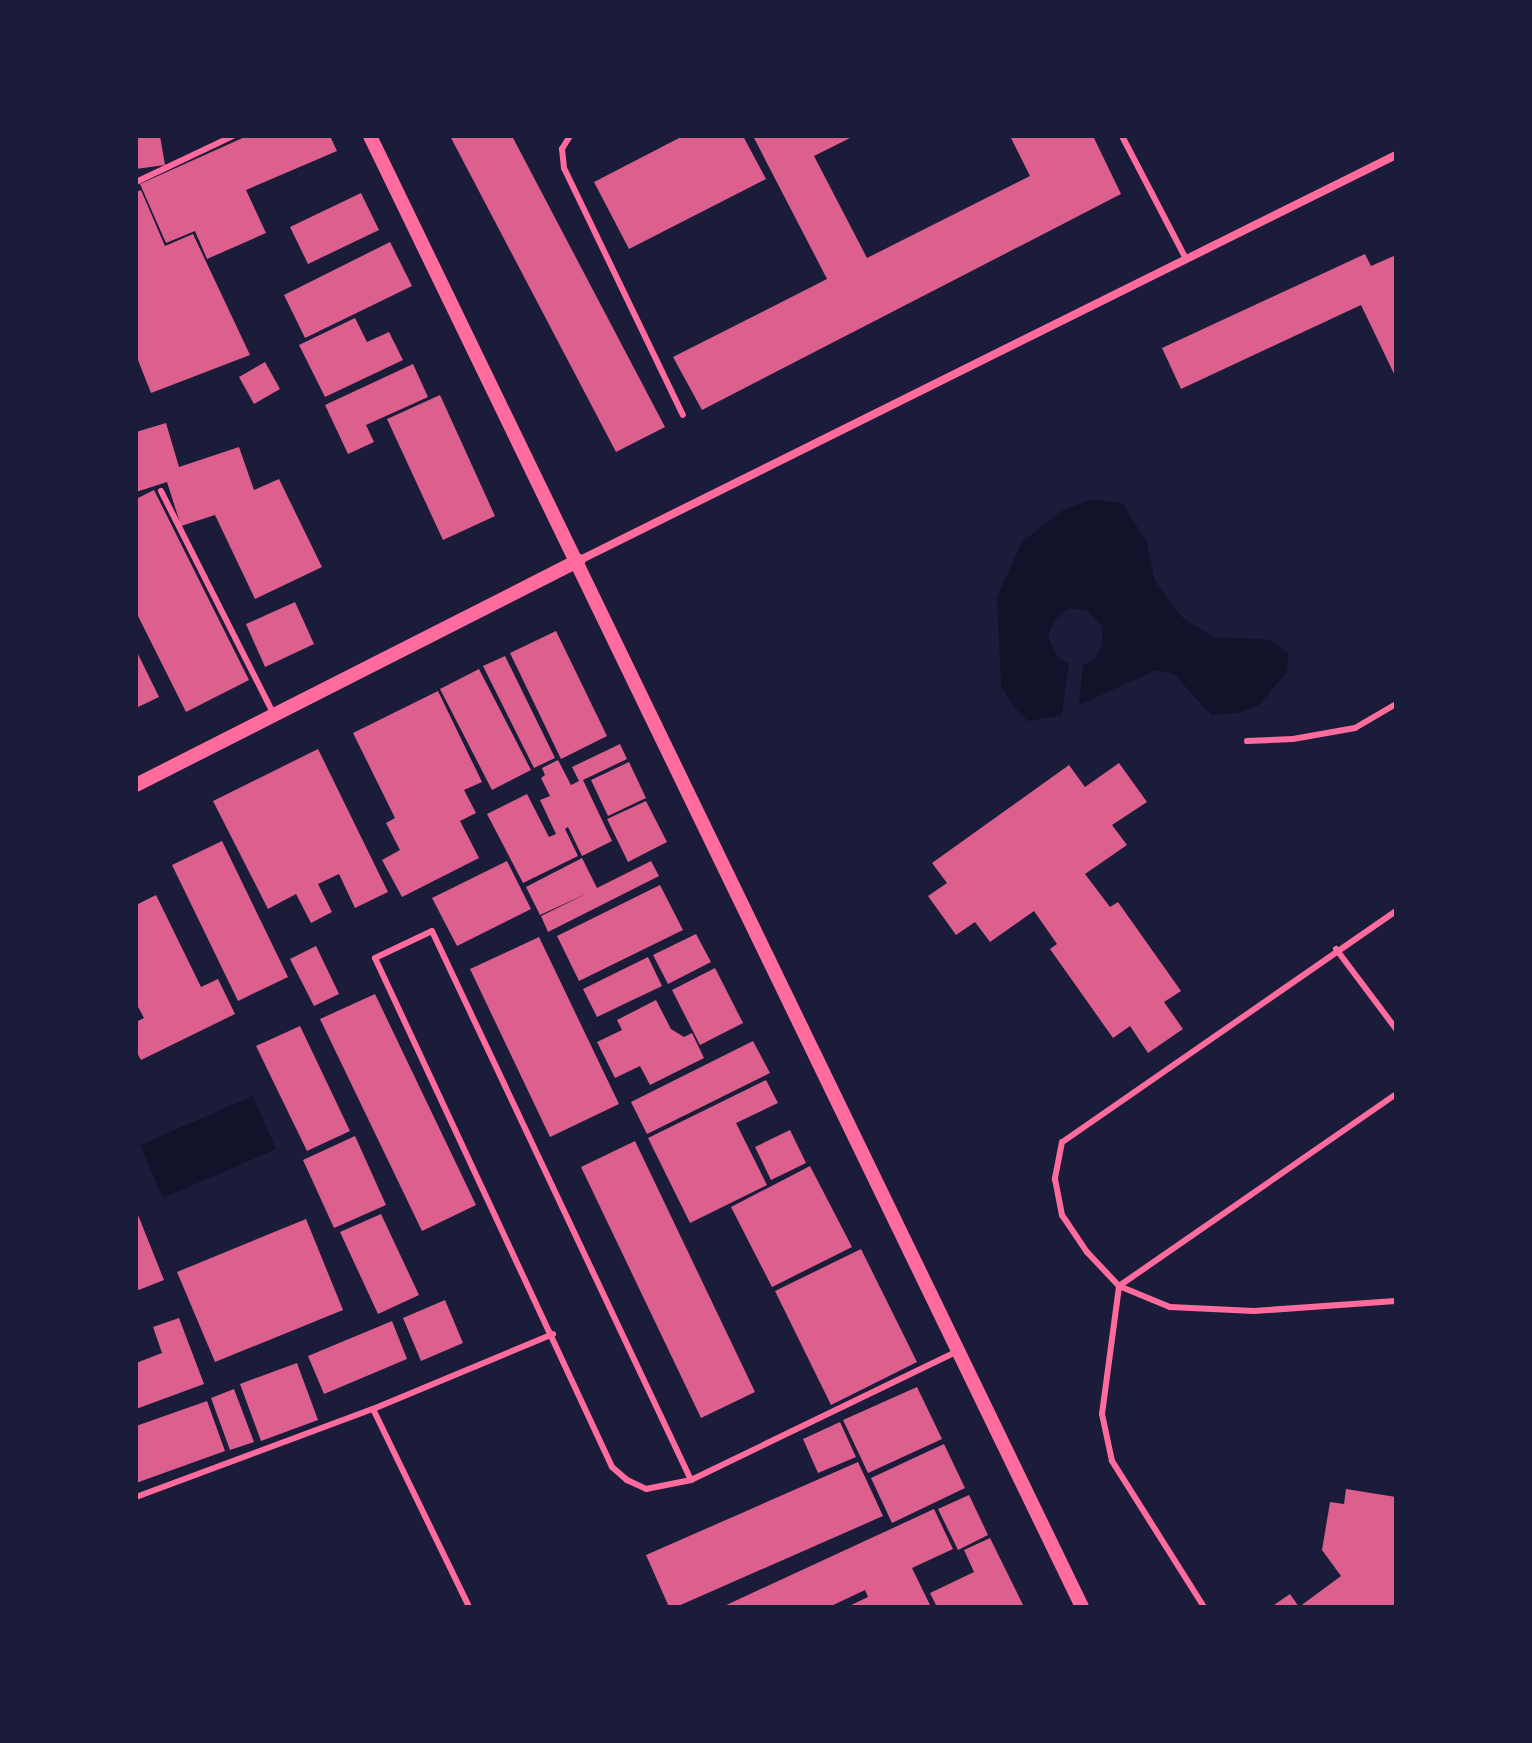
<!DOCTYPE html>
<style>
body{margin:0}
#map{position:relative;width:1532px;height:1743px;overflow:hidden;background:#1b1b3a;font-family:Signika,sans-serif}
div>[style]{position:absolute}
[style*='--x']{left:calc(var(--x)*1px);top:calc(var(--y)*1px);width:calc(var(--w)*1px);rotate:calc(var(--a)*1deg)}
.water>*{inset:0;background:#12122b}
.building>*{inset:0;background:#dd5f8e}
.service>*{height:6px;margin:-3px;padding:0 3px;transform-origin:3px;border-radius:3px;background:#ff6b9d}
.minor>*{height:8px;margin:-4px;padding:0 4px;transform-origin:4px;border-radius:4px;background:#ff6b9d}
.tertiary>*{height:14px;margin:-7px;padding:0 7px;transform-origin:7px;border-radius:7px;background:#ff6b9d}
span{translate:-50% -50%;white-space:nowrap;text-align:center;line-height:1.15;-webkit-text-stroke:8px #1b1b3a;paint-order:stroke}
.frame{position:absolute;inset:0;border:138px solid #1b1b3a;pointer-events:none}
</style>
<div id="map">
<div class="water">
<div style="clip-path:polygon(1093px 499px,1122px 503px,1147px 542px,1155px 581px,1183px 618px,1214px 637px,1270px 640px,1288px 653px,1287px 672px,1259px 705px,1238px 713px,1211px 715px,1174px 674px,1156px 670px,1079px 705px,1083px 665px,1096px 658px,1102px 644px,1103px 627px,1087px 611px,1069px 608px,1054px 620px,1048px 637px,1058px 659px,1069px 663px,1062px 715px,1028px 721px,1013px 706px,1001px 685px,997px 597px,1022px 542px,1063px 510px)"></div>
<div style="clip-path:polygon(253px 1096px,276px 1149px,163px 1198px,140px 1145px)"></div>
</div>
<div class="building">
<div style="clip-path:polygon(136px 136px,160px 136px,165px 165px,136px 169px)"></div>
<div style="clip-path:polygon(247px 136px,330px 136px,337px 151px,246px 190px,266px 233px,207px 259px,195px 231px,166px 243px,140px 184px)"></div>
<div style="clip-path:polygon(450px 136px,512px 136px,665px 427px,616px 452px)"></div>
<div style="clip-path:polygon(683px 136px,743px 136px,766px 179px,629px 249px,594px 182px)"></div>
<div style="clip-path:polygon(753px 136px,854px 136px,814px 156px,867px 258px,1030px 176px,1010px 136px,1093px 136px,1121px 194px,702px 410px,673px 357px,827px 279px)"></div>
<div style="clip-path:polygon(141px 190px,165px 246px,193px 234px,250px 355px,151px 393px,136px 355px,136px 192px)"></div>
<div style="clip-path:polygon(361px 193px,379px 230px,308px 264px,290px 227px)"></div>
<div style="clip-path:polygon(390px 242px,412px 286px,305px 338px,284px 295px)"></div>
<div style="clip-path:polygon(1365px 254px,1371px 266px,1396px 255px,1396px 378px,1361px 305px,1181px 389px,1162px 348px)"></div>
<div style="clip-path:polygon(355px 318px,367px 342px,389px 332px,403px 360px,325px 397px,299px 345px)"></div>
<div style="clip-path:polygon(265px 362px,280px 389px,254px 404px,239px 377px)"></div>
<div style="clip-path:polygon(413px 364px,428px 397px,366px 425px,374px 442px,348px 454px,325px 405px)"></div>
<div style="clip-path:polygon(440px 395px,495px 516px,443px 540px,387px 419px)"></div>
<div style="clip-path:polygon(166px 423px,179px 467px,239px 447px,254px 490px,279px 479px,322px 567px,255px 599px,215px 515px,181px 526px,167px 482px,136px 492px,136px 432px)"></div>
<div style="clip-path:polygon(154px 490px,249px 680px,186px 712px,136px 612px,136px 499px)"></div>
<div style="clip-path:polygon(295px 602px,314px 644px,265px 667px,246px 624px)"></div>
<div style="clip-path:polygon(556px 631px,607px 736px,561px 759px,510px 653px)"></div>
<div style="clip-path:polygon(136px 650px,159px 697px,136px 708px)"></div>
<div style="clip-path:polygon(505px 656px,555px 758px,534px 768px,483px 666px)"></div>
<div style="clip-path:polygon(479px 669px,531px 770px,492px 790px,440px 689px)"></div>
<div style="clip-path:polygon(438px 691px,482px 782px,464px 790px,476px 813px,460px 821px,479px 858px,402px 897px,382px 860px,400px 850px,386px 823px,395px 818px,353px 733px)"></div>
<div style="clip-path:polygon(620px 744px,627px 759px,583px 780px,612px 841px,582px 856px,568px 827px,565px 829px,578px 856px,523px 883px,487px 814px,527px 794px,549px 837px,556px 834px,540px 800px,550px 796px,541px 778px,545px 775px,542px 768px,558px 760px,571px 785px,579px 781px,572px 767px)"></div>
<div style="clip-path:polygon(318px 749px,388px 892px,355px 908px,339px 874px,318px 884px,332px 912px,311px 923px,296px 894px,268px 909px,213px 801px)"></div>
<div style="clip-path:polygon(629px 762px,646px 798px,608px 816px,591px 780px)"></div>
<div style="clip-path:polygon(1119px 763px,1147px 802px,1112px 825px,1127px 845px,1085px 874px,1110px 907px,1118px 902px,1181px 991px,1164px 1002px,1183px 1029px,1148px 1053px,1130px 1026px,1113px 1038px,1050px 949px,1057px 944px,1034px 911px,990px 942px,975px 922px,956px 935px,928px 896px,947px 883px,932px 863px,1069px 765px,1085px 787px)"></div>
<div style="clip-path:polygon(646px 801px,667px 842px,628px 862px,607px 819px)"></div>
<div style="clip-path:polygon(222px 841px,288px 977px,238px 1001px,172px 865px)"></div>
<div style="clip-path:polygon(582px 858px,597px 888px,651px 861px,659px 876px,548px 932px,541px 916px,588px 893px,540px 915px,526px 887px)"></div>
<div style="clip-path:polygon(507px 861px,531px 909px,457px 946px,432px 898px)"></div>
<div style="clip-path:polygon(660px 885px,683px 930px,579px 981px,557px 936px)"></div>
<div style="clip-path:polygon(156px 895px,201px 987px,218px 979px,235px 1014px,141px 1060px,136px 1051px,136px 1022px,144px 1018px,136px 1003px,136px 905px)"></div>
<div style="clip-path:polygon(696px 934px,711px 962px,668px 984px,653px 955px)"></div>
<div style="clip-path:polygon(539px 937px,619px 1104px,550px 1137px,470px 969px)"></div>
<div style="clip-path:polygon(316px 946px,339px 994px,314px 1006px,290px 959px)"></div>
<div style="clip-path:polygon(648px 957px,662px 986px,597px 1017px,583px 989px)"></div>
<div style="clip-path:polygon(715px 968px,743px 1023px,700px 1045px,672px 990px)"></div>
<div style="clip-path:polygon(375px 994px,476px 1205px,422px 1231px,320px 1019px)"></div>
<div style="clip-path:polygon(656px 1000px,671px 1029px,684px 1037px,692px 1033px,704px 1058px,650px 1085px,640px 1066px,615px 1078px,597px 1042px,622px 1030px,617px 1020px)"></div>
<div style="clip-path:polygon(300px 1026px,350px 1131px,307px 1151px,256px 1046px)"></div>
<div style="clip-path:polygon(753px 1041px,770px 1073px,647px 1134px,631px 1102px)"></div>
<div style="clip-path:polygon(766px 1080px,778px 1103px,736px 1123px,767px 1185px,690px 1223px,648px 1138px)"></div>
<div style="clip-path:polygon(790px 1130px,806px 1163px,771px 1180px,755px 1147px)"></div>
<div style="clip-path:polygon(355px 1136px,386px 1205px,334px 1228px,303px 1160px)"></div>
<div style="clip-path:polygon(635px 1141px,755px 1392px,701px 1418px,581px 1167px)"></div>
<div style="clip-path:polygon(810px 1166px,852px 1247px,772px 1287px,731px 1207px)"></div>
<div style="clip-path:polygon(136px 1210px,164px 1280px,136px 1291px)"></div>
<div style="clip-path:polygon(381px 1214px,419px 1295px,378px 1314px,340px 1232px)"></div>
<div style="clip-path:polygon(306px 1219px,343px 1310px,215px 1362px,177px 1272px)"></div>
<div style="clip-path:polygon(861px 1249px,917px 1362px,831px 1405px,775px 1291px)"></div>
<div style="clip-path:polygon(445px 1300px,463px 1343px,421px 1361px,403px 1318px)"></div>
<div style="clip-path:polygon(179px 1318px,204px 1384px,136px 1409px,136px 1363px,162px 1353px,153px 1327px)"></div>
<div style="clip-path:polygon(392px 1321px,407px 1359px,324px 1394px,308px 1356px)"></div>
<div style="clip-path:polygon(297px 1363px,318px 1420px,261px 1441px,240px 1384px)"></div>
<div style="clip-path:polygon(917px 1387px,942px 1439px,868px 1473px,843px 1420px)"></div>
<div style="clip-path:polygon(234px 1389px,254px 1442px,230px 1450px,211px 1398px)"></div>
<div style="clip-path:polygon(207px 1401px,225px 1451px,136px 1483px,136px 1426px)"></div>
<div style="clip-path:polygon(840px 1422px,856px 1457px,818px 1473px,803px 1439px)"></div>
<div style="clip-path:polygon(944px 1444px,965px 1488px,892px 1523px,871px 1478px)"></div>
<div style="clip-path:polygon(858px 1462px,883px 1516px,676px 1607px,669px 1607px,646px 1555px)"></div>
<div style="clip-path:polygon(1346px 1489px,1396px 1497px,1396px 1607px,1271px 1607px,1290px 1594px,1299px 1607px,1341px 1576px,1322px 1550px,1330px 1502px,1344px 1504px)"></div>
<div style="clip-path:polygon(969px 1495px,988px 1535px,958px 1550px,938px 1509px)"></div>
<div style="clip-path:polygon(934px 1509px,953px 1549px,912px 1568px,931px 1607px,847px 1607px,868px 1597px,865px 1590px,829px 1607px,722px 1607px)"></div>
<div style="clip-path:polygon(990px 1538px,1024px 1607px,937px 1607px,930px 1593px,974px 1572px,964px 1550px)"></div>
</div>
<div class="service">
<div style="--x:570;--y:136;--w:15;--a:122"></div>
<div style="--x:562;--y:149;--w:19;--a:84"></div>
<div style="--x:564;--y:168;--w:274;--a:64.3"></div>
<div style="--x:1122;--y:136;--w:139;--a:62.5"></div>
<div style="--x:136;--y:182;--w:107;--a:-25.4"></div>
<div style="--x:161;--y:491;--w:251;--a:63.2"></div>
<div style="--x:1247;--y:741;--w:46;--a:-2.5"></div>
<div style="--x:1293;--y:739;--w:63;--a:-10.1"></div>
<div style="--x:1355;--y:728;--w:48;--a:-30.3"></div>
<div style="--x:1396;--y:911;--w:406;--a:145.3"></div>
<div style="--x:1062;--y:1142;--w:38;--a:101"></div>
<div style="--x:1055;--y:1179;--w:37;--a:79"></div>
<div style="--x:1062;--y:1215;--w:45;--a:56"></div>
<div style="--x:1087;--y:1252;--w:47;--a:46.7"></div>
<div style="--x:1119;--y:1286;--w:55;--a:22.4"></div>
<div style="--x:1170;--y:1307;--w:84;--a:2.7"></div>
<div style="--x:1254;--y:1311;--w:142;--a:-4"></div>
<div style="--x:1336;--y:949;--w:100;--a:53.1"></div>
<div style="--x:373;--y:1409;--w:220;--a:64.1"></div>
<div style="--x:691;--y:1480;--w:607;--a:-115.26"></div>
<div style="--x:432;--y:931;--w:63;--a:154.7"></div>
<div style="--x:375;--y:958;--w:561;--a:65.03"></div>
<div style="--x:612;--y:1467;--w:20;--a:41"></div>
<div style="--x:627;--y:1480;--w:21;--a:25"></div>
<div style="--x:646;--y:1489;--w:46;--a:-11.3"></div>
<div style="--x:691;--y:1480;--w:297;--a:-25.8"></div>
<div style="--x:136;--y:1497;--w:253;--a:-20.4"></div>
<div style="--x:373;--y:1409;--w:195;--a:-22.6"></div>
<div style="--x:1204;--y:1607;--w:173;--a:-122.2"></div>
<div style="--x:1112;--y:1461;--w:48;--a:-102"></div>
<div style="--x:1102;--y:1414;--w:129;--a:-82.4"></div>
<div style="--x:1119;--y:1286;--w:337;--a:-34.7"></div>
</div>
<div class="minor">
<div style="--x:578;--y:561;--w:913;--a:-26.4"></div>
</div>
<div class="tertiary">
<div style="--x:370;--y:136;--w:1634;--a:64.17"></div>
<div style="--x:136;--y:785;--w:496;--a:-26.9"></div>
</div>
<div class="frame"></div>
</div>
